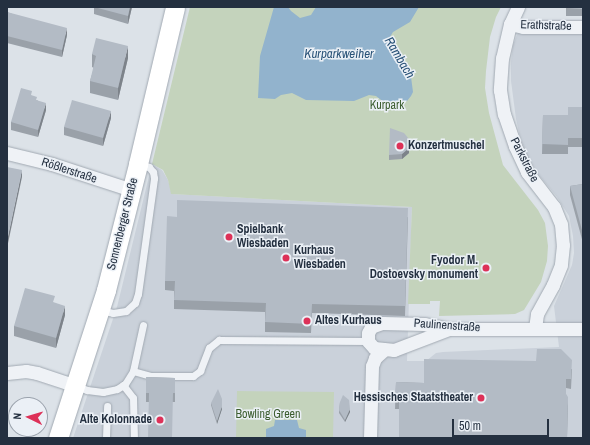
<!DOCTYPE html>
<meta charset="utf-8">
<style>
body{margin:0}
#map{position:relative;width:590px;height:445px;overflow:hidden;background:#dce2e8;font-family:"Archivo Narrow",sans-serif}
div>[style]{position:absolute}
[style*='--x']{left:calc(var(--x)*1px);top:calc(var(--y)*1px);width:calc(var(--w)*1px);rotate:calc(var(--a)*1deg)}
.built>*{inset:0;background:#cad1da}
.green>*{inset:0;background:#c4d3bc}
.water>*{inset:0;background:#92b3cd}
.roads{filter:drop-shadow(0 0 1px #a1a9b2) drop-shadow(0 0 1px #a1a9b2)}
.service>*{height:7px;margin:-3.5px;padding:0 3.5px;transform-origin:3.5px;border-radius:3.5px;background:#eff2f6}
.minor>*{height:13px;margin:-6.5px;padding:0 6.5px;transform-origin:6.5px;border-radius:6.5px;background:#eff2f6}
.secondary>*{height:19px;margin:-9.5px;padding:0 9.5px;transform-origin:9.5px;border-radius:9.5px;background:#fff}
.wall>*{inset:0;background:#9aa1a9}
.shaded-wall>*{inset:0;background:#7d838a}
.building>*{inset:0;background:#b3bbc5}
.dots>*{width:11px;height:11px;translate:-50% -50%;box-sizing:border-box;border:2px solid #ebf0f6;border-radius:50%}
span{translate:-50% -50%;white-space:nowrap;text-align:center;line-height:1.15;-webkit-text-stroke:3px #ebf0f6;paint-order:stroke}
.street-label{font-size:12px;color:#243040}
.park-label{font-size:12px;color:#3c5d30}
.poi-label{font-size:12px;color:#243040;font-weight:700}
.left{translate:0 -50%;text-align:left}
.right{translate:-100% -50%;text-align:right}
.water-label{font-size:13px;color:#2a5378;font-style:italic}
.frame{position:absolute;inset:0;border:8px solid #243040;pointer-events:none}
.north{position:absolute;left:8px;top:397px;width:40px;height:40px;box-sizing:border-box;background:#ebf0f6;border:1px solid #9ba3ad;border-radius:50%;rotate:275deg;font-size:11px;font-weight:700;line-height:16px;text-align:center;color:#243040}
.north::after{content:'';display:block;margin:auto;width:14px;height:18px;background:#dd3158;clip-path:polygon(50% 0,100% 100%,50% 72%,0 100%)}
.scale{position:absolute;left:452px;top:419px;width:97px;height:18px;box-sizing:border-box;border:2px solid #243040;border-top:0;padding-left:5px;font-size:12px;line-height:14px;white-space:nowrap;color:#243040;-webkit-text-stroke:3px #ebf0f6;paint-order:stroke}
</style>
<div id="map">
<div class="built">
<div style="clip-path:polygon(519px 30px,583px 30px,583px 438px,73px 438px,117px 307px,152px 164px,162px 170px,168px 180px,172px 194px,412px 207px,407px 361px,426px 361px,436px 353px,443px 352px,559px 347px,554px 306px,572px 265px,574px 253px,573px 236px,569px 216px,557px 197px,539px 175px,529px 160px,520px 137px,516px 119px,511px 81px,511px 61px,513px 45px)"></div>
</div>
<div class="green">
<div style="clip-path:polygon(190px 7px,501px 7px,496px 17px,490px 37px,486px 71px,485px 88px,489px 113px,503px 165px,538px 210px,545px 223px,548px 246px,547px 261px,541px 282px,524px 310px,515px 314px,439px 316px,440px 301px,430px 301px,430px 304px,408px 304px,412px 207px,171px 194px,168px 180px,163px 170px,152px 164px)"></div>
<div style="clip-path:polygon(237px 391px,334px 392px,333px 438px,236px 438px)"></div>
</div>
<div class="water">
<div style="clip-path:polygon(274px 7px,288px 7px,291px 11px,300px 18px,311px 15px,316px 7px,419px 7px,410px 22px,393px 32px,390px 37px,389px 42px,392px 53px,402px 60px,411px 77px,413px 92px,411px 96px,407px 101px,393px 105px,385px 103px,376px 96px,369px 95px,354px 101px,306px 100px,292px 93px,281px 95px,275px 99px,258px 98px,260px 56px)"></div>
<div style="clip-path:polygon(275px 420px,297px 420px,299px 428px,306px 430px,306px 438px,266px 438px,266px 429px,274px 426px)"></div>
</div>
<div class="roads">
<div class="service">
<div style="--x:100;--y:310;--w:13;--a:13"></div>
<div style="--x:113;--y:313;--w:13;--a:-9"></div>
<div style="--x:126;--y:311;--w:12;--a:-42"></div>
<div style="--x:135;--y:303;--w:9;--a:-72"></div>
<div style="--x:138;--y:294;--w:117;--a:-82.1"></div>
<div style="--x:154;--y:178;--w:6;--a:-99"></div>
<div style="--x:153;--y:172;--w:6;--a:-129"></div>
<div style="--x:149;--y:167;--w:11;--a:-165"></div>
<div style="--x:133;--y:371;--w:18;--a:16"></div>
<div style="--x:150;--y:376;--w:43;--a:0"></div>
<div style="--x:193;--y:376;--w:9;--a:-36"></div>
<div style="--x:200;--y:371;--w:25;--a:-69"></div>
<div style="--x:209;--y:348;--w:13;--a:-39"></div>
<div style="--x:219;--y:340;--w:149;--a:0.4"></div>
<div style="--x:123;--y:385;--w:16;--a:52"></div>
<div style="--x:133;--y:398;--w:40;--a:88.6"></div>
<div style="--x:76;--y:386;--w:12;--a:20"></div>
<div style="--x:87;--y:390;--w:16;--a:7"></div>
<div style="--x:103;--y:392;--w:14;--a:-12"></div>
<div style="--x:117;--y:389;--w:9;--a:-32"></div>
<div style="--x:125;--y:384;--w:15;--a:-58"></div>
<div style="--x:133;--y:371;--w:47;--a:-77.7"></div>
<div style="--x:106;--y:438;--w:32;--a:-88"></div>
</div>
<div class="minor">
<div style="--x:518;--y:7;--w:19;--a:115"></div>
<div style="--x:510;--y:24;--w:35;--a:103"></div>
<div style="--x:502;--y:58;--w:32;--a:94"></div>
<div style="--x:500;--y:90;--w:24;--a:81"></div>
<div style="--x:504;--y:114;--w:34;--a:71"></div>
<div style="--x:515;--y:146;--w:29;--a:65"></div>
<div style="--x:527;--y:172;--w:44;--a:52.4"></div>
<div style="--x:554;--y:207;--w:18;--a:68"></div>
<div style="--x:561;--y:224;--w:21;--a:85"></div>
<div style="--x:563;--y:245;--w:20;--a:96"></div>
<div style="--x:561;--y:265;--w:22;--a:112"></div>
<div style="--x:553;--y:285;--w:33;--a:119"></div>
<div style="--x:537;--y:314;--w:15;--a:98"></div>
<div style="--x:510;--y:24;--w:13;--a:13"></div>
<div style="--x:523;--y:27;--w:60;--a:0"></div>
<div style="--x:7;--y:153;--w:46;--a:13.7"></div>
<div style="--x:52;--y:164;--w:84;--a:18"></div>
<div style="--x:449;--y:329;--w:59;--a:159.1"></div>
<div style="--x:394;--y:350;--w:20;--a:-174"></div>
<div style="--x:374;--y:348;--w:9;--a:-131"></div>
<div style="--x:368;--y:341;--w:8;--a:-90"></div>
<div style="--x:368;--y:333;--w:7;--a:-63"></div>
<div style="--x:371;--y:327;--w:12;--a:-20"></div>
<div style="--x:382;--y:323;--w:42;--a:1.4"></div>
<div style="--x:424;--y:324;--w:25;--a:11"></div>
<div style="--x:449;--y:329;--w:134;--a:0"></div>
<div style="--x:7;--y:373;--w:19;--a:-6"></div>
<div style="--x:26;--y:371;--w:11;--a:10"></div>
<div style="--x:37;--y:373;--w:41;--a:18.4"></div>
<div style="--x:370;--y:438;--w:72;--a:-88.4"></div>
<div style="--x:372;--y:366;--w:9;--a:-69"></div>
<div style="--x:375;--y:358;--w:12;--a:-42"></div>
</div>
<div class="secondary">
<div style="--x:58;--y:438;--w:156;--a:-72"></div>
<div style="--x:106;--y:290;--w:130;--a:-75.7"></div>
<div style="--x:138;--y:164;--w:161;--a:-76.7"></div>
</div>
</div>
<div class="wall">
<div style="clip-path:polygon(94px 7px,132px 7px,128px 24px,94px 14px)"></div>
<div style="clip-path:polygon(566px 7px,583px 7px,583px 16px,566px 16px)"></div>
<div style="clip-path:polygon(7px 12px,67px 35px,62px 57px,7px 43px)"></div>
<div style="clip-path:polygon(92px 54px,128px 58px,118px 100px,90px 93px,90px 81px,94px 68px,92px 67px)"></div>
<div style="clip-path:polygon(37px 100px,46px 110px,38px 137px,11px 130px,11px 122px)"></div>
<div style="clip-path:polygon(583px 107px,583px 147px,568px 147px,568px 154px,542px 154px,543px 115px,568px 115px)"></div>
<div style="clip-path:polygon(111px 118px,103px 146px,64px 135px,64px 127px)"></div>
<div style="clip-path:polygon(409px 139px,409px 153px,402px 159px,389px 160px,389px 155px)"></div>
<div style="clip-path:polygon(583px 184px,583px 243px,570px 195px,570px 186px)"></div>
<div style="clip-path:polygon(408px 217px,405px 316px,312px 313px,311px 333px,265px 332px,265px 312px,174px 309px,174px 291px,165px 290px,165px 281px)"></div>
<div style="clip-path:polygon(583px 279px,583px 299px,582px 299px)"></div>
<div style="clip-path:polygon(55px 303px,65px 315px,56px 348px,14px 336px,14px 326px)"></div>
<div style="clip-path:polygon(572px 369px,571px 389px,566px 388px,566px 394px,568px 406px,567px 438px,399px 438px,399px 409px,395px 409px,396px 382px,424px 383px)"></div>
<div style="clip-path:polygon(146px 377px,175px 378px,175px 402px,146px 402px)"></div>
<div style="clip-path:polygon(340px 402px,350px 412px,345px 422px,339px 413px)"></div>
<div style="clip-path:polygon(211px 403px,222px 409px,217px 424px,211px 405px)"></div>
</div>
<div class="shaded-wall">
<div style="clip-path:polygon(130px 7px,132px 7px,128px 24px,128px 16px)"></div>
<div style="clip-path:polygon(67px 28px,67px 35px,62px 57px,62px 50px)"></div>
<div style="clip-path:polygon(128px 46px,128px 58px,118px 100px,118px 88px)"></div>
<div style="clip-path:polygon(46px 103px,46px 110px,38px 137px,38px 130px)"></div>
<div style="clip-path:polygon(111px 111px,111px 118px,103px 146px,103px 138px)"></div>
<div style="clip-path:polygon(409px 148px,409px 153px,402px 159px,402px 154px)"></div>
<div style="clip-path:polygon(22px 170px,22px 177px,7px 248px,7px 241px)"></div>
<div style="clip-path:polygon(65px 306px,65px 315px,56px 348px,56px 338px)"></div>
<div style="clip-path:polygon(222px 406px,222px 409px,217px 424px,217px 421px)"></div>
<div style="clip-path:polygon(350px 409px,350px 412px,345px 422px,345px 420px)"></div>
</div>
<div class="building">
<div style="clip-path:polygon(94px 7px,130px 7px,128px 16px)"></div>
<div style="clip-path:polygon(566px 7px,583px 7px,583px 9px,566px 8px)"></div>
<div style="clip-path:polygon(7px 12px,67px 28px,62px 50px,7px 36px)"></div>
<div style="clip-path:polygon(96px 38px,128px 46px,118px 88px,90px 81px,96px 56px,92px 54px)"></div>
<div style="clip-path:polygon(21px 88px,32px 91px,31px 95px,37px 97px,36px 100px,46px 103px,38px 130px,11px 122px)"></div>
<div style="clip-path:polygon(72px 100px,111px 111px,103px 138px,64px 127px)"></div>
<div style="clip-path:polygon(568px 107px,583px 107px,583px 138px,568px 138px,568px 145px,542px 144px,543px 115px,568px 115px)"></div>
<div style="clip-path:polygon(390px 128px,404px 133px,409px 139px,409px 148px,402px 154px,389px 155px)"></div>
<div style="clip-path:polygon(7px 167px,22px 170px,7px 241px)"></div>
<div style="clip-path:polygon(583px 184px,583px 234px,570px 186px)"></div>
<div style="clip-path:polygon(177px 200px,408px 208px,405px 306px,312px 304px,311px 324px,265px 322px,266px 303px,174px 300px,175px 281px,165px 281px,167px 216px,177px 217px)"></div>
<div style="clip-path:polygon(25px 288px,55px 296px,53px 302px,65px 306px,56px 338px,14px 326px)"></div>
<div style="clip-path:polygon(537px 349px,561px 349px,572px 360px,571px 379px,566px 379px,566px 394px,568px 397px,567px 438px,399px 438px,399px 399px,395px 399px,396px 382px,424px 383px,424px 359px,536px 361px)"></div>
<div style="clip-path:polygon(146px 377px,175px 378px,175px 393px,173px 393px,172px 438px,148px 438px,149px 393px,146px 393px)"></div>
<div style="clip-path:polygon(218px 389px,222px 399px,222px 406px,217px 421px,211px 403px)"></div>
<div style="clip-path:polygon(343px 395px,349px 400px,350px 409px,345px 420px,339px 410px,340px 402px)"></div>
</div>
<div class="dots">
<div style="left:400px;top:146px;background:#dd3158"></div>
<div style="left:229px;top:237px;background:#dd3158"></div>
<div style="left:286px;top:258px;background:#dd3158"></div>
<div style="left:486px;top:268px;background:#dd3158"></div>
<div style="left:307px;top:321px;background:#dd3158"></div>
<div style="left:481px;top:398px;background:#dd3158"></div>
<div style="left:160px;top:420px;background:#dd3158"></div>
</div>
<div class="street-label">
<span style="left:546px;top:26px;rotate:2deg">Erathstraße</span>
<span style="left:524px;top:160px;rotate:63deg">Parkstraße</span>
<span style="left:69px;top:171px;rotate:18deg">Rößlerstraße</span>
<span style="left:123px;top:224px;rotate:-76deg">Sonnenberger Straße</span>
<span style="left:447px;top:326px;rotate:4deg">Paulinenstraße</span>
</div>
<div class="park-label">
<span style="left:387px;top:106px">Kurpark</span>
<span style="left:268px;top:415px">Bowling Green</span>
</div>
<div class="poi-label">
<span class="left" style="left:408px;top:146px">Konzertmuschel</span>
<span class="left" style="left:237px;top:237px">Spielbank<br>Wiesbaden</span>
<span class="left" style="left:294px;top:258px">Kurhaus<br>Wiesbaden</span>
<span class="right" style="left:478px;top:268px">Fyodor M.<br>Dostoevsky monument</span>
<span class="left" style="left:315px;top:321px">Altes Kurhaus</span>
<span class="right" style="left:473px;top:398px">Hessisches Staatstheater</span>
<span class="right" style="left:152px;top:420px">Alte Kolonnade</span>
</div>
<div class="water-label">
<span style="left:339px;top:54px">Kurparkweiher</span>
<span style="left:399px;top:58px;rotate:59deg">Rambach</span>
</div>
<div class="frame"></div>
<div class="north">N</div>
<div class="scale">50 m</div>
</div>
